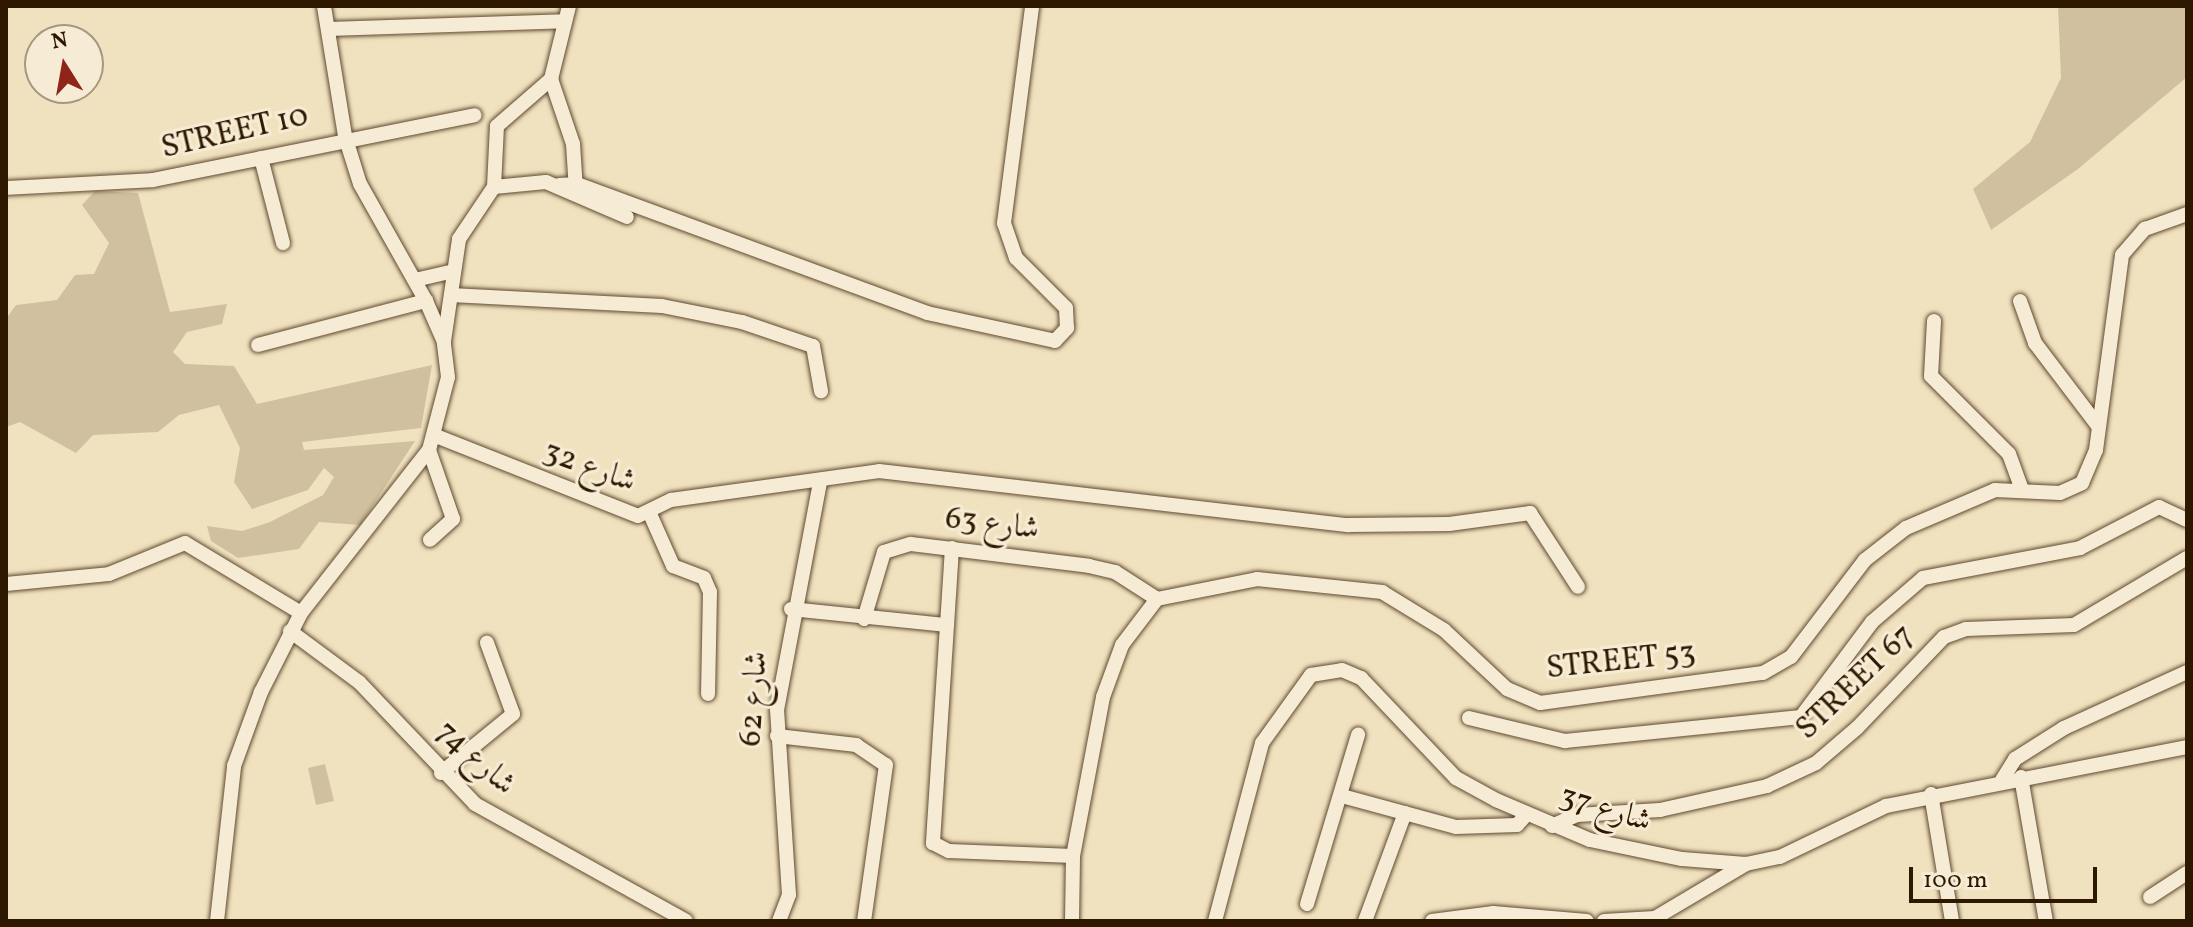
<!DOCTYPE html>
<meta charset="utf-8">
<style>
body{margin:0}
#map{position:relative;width:2193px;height:927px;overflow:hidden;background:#f1e2bf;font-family:Vollkorn,Amiri,serif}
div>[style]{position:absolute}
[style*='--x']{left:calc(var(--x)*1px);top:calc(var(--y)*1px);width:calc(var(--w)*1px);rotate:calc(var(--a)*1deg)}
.green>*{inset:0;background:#d0c09f}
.roads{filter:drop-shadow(0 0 2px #5f4a30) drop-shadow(0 0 2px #5f4a30)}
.minor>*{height:14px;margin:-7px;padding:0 7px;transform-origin:7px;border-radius:7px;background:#f6ecd5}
span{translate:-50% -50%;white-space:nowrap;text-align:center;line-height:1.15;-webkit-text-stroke:6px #f6ecd5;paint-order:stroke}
.street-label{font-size:32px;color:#2e1800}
.frame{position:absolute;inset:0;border:8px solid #2e1800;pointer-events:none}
.north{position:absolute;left:24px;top:24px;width:80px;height:80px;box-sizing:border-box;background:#f6ecd5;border:2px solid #a69780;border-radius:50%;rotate:349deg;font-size:22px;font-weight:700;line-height:32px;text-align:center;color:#2e1800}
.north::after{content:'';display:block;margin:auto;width:28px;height:36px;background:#8f2418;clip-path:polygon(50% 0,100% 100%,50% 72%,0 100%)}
.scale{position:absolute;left:1909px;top:867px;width:188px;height:36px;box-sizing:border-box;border:4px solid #2e1800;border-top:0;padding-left:10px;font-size:24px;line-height:28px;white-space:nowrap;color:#2e1800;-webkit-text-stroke:6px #f6ecd5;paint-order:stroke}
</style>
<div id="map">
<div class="green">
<div style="clip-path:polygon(2058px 6px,2187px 6px,2187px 77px,2078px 169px,1991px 230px,1973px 189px,2030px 142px,2061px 78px)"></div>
<div style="clip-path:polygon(95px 191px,138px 193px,170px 312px,227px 304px,222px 324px,187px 332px,173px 352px,185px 364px,234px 366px,257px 404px,432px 365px,421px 428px,302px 442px,304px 450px,415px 441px,360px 525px,319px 522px,299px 549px,238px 558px,211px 541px,207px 526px,242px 531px,270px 522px,323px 495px,334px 477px,324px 468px,308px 490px,252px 509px,234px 482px,240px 448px,219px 405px,179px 415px,158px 432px,93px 435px,76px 453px,20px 422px,6px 427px,6px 319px,16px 305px,57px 300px,75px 275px,94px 274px,109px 243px,82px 205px)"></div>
<div style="clip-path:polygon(325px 764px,334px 801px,316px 805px,308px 768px)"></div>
</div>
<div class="roads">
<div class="minor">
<div style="--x:328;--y:29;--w:237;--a:-1.9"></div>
<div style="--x:551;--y:79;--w:69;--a:71.3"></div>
<div style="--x:573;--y:144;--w:46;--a:86.3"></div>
<div style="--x:261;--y:158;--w:88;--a:75.5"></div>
<div style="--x:559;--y:185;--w:18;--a:-3"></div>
<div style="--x:577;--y:184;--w:373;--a:20.2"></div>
<div style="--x:927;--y:313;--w:131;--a:12.3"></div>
<div style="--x:1055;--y:341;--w:18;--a:-47"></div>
<div style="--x:1067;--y:328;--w:20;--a:-93"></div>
<div style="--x:1066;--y:308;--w:71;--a:-135"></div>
<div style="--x:1016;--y:258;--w:37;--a:-109"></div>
<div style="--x:1004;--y:223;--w:219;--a:-82.6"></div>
<div style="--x:494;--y:187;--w:61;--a:-87.2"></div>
<div style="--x:497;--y:126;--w:72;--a:-41"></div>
<div style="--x:551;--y:79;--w:75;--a:-76.1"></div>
<div style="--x:6;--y:188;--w:147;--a:-3.1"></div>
<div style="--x:153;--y:180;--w:328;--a:-11.4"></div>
<div style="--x:415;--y:280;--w:40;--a:-13"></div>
<div style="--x:451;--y:295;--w:211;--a:3"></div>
<div style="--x:662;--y:306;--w:82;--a:11.3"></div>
<div style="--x:742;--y:322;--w:75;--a:18.7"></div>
<div style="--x:813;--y:346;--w:46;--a:79.9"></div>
<div style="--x:2020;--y:301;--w:45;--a:70.3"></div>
<div style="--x:2035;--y:343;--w:104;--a:52.8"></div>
<div style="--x:1934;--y:321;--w:55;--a:93.1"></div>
<div style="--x:1931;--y:376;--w:110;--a:45"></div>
<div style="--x:2009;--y:454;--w:35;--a:70"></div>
<div style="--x:444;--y:341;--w:103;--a:-81.6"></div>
<div style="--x:459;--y:239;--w:63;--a:-56.1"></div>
<div style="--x:494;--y:187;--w:52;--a:-5.5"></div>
<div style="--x:546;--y:182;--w:88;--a:23.4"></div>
<div style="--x:258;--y:345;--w:174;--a:-14.7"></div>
<div style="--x:436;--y:436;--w:217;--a:21.6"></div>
<div style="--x:638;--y:516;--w:37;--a:-26"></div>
<div style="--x:671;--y:500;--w:210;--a:-7.9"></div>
<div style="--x:879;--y:471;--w:473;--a:6.6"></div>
<div style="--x:1349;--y:525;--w:100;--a:-0.6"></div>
<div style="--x:1449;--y:524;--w:82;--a:-7.7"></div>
<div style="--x:1530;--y:513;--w:88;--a:57"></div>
<div style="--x:429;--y:450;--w:73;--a:70.8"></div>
<div style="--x:453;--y:519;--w:31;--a:138"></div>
<div style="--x:650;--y:514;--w:57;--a:66.1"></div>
<div style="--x:673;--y:566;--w:33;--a:21"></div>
<div style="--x:704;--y:578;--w:15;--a:67"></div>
<div style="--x:710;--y:592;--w:102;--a:91.1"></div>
<div style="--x:952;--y:548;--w:296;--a:93.7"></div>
<div style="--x:933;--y:843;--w:18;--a:27"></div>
<div style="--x:949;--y:851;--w:124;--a:2.3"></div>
<div style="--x:6;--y:584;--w:103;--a:-5.5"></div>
<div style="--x:109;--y:574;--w:82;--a:-22.2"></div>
<div style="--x:185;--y:543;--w:135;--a:31.1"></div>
<div style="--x:791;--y:609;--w:157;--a:5.9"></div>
<div style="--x:864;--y:619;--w:70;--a:-73.4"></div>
<div style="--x:884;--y:552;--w:28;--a:-17"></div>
<div style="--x:911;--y:544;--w:179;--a:7"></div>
<div style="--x:1089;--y:566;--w:27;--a:13"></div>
<div style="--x:1115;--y:572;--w:50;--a:32.7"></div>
<div style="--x:290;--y:631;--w:86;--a:36.5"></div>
<div style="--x:359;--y:682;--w:168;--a:46.4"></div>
<div style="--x:475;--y:804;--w:241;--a:29"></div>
<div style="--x:1469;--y:718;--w:99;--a:13.5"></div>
<div style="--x:1565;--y:741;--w:237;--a:-5.8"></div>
<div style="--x:1801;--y:717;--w:119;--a:-53.2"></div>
<div style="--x:1872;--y:622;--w:67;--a:-40.8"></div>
<div style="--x:1923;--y:578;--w:160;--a:-10.8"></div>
<div style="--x:2080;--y:548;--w:89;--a:-27.4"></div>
<div style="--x:2159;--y:507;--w:31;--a:25"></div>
<div style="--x:777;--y:736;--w:80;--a:6.5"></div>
<div style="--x:856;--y:745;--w:36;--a:34"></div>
<div style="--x:886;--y:765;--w:158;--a:98"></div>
<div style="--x:441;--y:773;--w:93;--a:-39.3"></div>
<div style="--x:513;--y:714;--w:76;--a:-110.1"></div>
<div style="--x:2021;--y:777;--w:146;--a:80.2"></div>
<div style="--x:2002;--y:780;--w:25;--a:-58"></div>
<div style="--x:2015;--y:759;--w:58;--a:-32.3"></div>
<div style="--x:2064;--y:728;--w:135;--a:-24.5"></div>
<div style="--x:1931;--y:794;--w:129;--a:80.6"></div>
<div style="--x:1342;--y:796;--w:118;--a:15.2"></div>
<div style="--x:1456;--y:827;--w:61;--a:-1.9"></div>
<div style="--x:1517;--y:825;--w:15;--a:-48"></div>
<div style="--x:1552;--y:826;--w:27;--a:-24"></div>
<div style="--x:1577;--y:815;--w:83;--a:-3.4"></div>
<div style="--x:1660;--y:810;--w:110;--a:-12.6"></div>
<div style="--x:1767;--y:786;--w:54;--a:-25.1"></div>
<div style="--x:1816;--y:763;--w:54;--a:-40.5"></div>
<div style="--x:1857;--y:728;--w:126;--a:-46.3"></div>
<div style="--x:1944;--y:637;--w:23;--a:-20"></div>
<div style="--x:1966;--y:629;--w:108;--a:-2.1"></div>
<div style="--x:2074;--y:625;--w:131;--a:-30.7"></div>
<div style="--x:2150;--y:897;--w:44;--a:-33"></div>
<div style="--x:1307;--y:904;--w:177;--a:-73.2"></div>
<div style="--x:217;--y:921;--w:156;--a:-83.7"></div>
<div style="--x:234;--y:766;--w:79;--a:-70"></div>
<div style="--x:261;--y:692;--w:89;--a:-63.1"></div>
<div style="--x:301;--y:613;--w:207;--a:-51.9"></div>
<div style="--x:429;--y:450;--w:75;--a:-75.4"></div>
<div style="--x:448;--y:377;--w:35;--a:-97"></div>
<div style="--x:444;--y:342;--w:45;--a:-113.7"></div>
<div style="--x:426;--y:301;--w:134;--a:-119.4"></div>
<div style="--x:360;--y:184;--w:50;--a:-107.4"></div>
<div style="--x:345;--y:136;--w:132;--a:-99.2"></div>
<div style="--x:779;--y:921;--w:28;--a:-69"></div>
<div style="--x:789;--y:895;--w:185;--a:-93.7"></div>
<div style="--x:777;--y:710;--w:231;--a:-79.3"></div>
<div style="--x:1072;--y:921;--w:65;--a:-89.1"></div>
<div style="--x:1073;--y:856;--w:162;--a:-79.3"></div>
<div style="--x:1103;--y:697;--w:55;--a:-69.9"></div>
<div style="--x:1122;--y:645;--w:58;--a:-52.7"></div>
<div style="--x:1157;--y:599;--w:102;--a:-11.3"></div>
<div style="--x:1257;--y:579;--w:126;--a:5.9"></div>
<div style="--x:1382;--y:592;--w:73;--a:31.5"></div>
<div style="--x:1444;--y:630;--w:86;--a:43.1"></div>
<div style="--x:1507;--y:689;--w:36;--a:23"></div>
<div style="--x:1540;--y:703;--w:225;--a:-7.7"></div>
<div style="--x:1763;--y:673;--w:32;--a:-30"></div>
<div style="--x:1791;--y:657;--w:122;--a:-52.7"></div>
<div style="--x:1865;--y:560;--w:52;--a:-38"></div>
<div style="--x:1906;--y:528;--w:97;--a:-23.1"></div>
<div style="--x:1995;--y:490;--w:65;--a:2.6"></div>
<div style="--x:2060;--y:493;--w:24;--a:-24"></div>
<div style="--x:2082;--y:483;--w:36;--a:-67"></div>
<div style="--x:2096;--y:450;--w:197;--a:-82.4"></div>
<div style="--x:2122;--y:255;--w:35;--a:-49"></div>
<div style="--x:2145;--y:229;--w:45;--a:-19.7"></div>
<div style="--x:1215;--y:921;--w:184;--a:-75.2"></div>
<div style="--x:1262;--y:743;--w:84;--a:-54.2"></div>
<div style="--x:1311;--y:675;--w:31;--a:-9"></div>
<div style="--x:1342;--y:670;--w:21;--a:23"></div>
<div style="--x:1361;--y:678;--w:138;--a:46.5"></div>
<div style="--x:1456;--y:778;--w:46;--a:28.8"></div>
<div style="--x:1496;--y:800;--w:102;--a:23.1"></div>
<div style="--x:1590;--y:840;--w:94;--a:11.7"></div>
<div style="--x:1682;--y:859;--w:64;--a:4.5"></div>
<div style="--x:1746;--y:864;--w:35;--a:-12"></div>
<div style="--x:1780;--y:857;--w:118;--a:-25.7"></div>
<div style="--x:1886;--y:806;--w:307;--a:-11.1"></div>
<div style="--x:1365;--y:921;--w:115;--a:-69.7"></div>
<div style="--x:1432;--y:921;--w:62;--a:-7.5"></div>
<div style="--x:1493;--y:913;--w:94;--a:4.9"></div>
<div style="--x:1604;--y:921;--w:51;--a:-3.4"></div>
<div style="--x:1655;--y:918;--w:106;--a:-30.7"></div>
</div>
</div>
<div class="street-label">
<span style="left:235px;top:133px;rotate:-13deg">STREET 10</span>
<span style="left:589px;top:468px;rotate:20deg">شارع 32</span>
<span style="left:992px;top:525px;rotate:7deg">شارع 63</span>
<span style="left:1621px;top:662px;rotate:-6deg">STREET 53</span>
<span style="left:1856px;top:683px;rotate:-44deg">STREET 67</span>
<span style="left:755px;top:699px;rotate:-86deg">شارع 62</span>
<span style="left:475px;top:759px;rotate:42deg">شارع 74</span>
<span style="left:1605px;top:810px;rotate:17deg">شارع 37</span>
</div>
<div class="frame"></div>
<div class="north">N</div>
<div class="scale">100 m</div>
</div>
